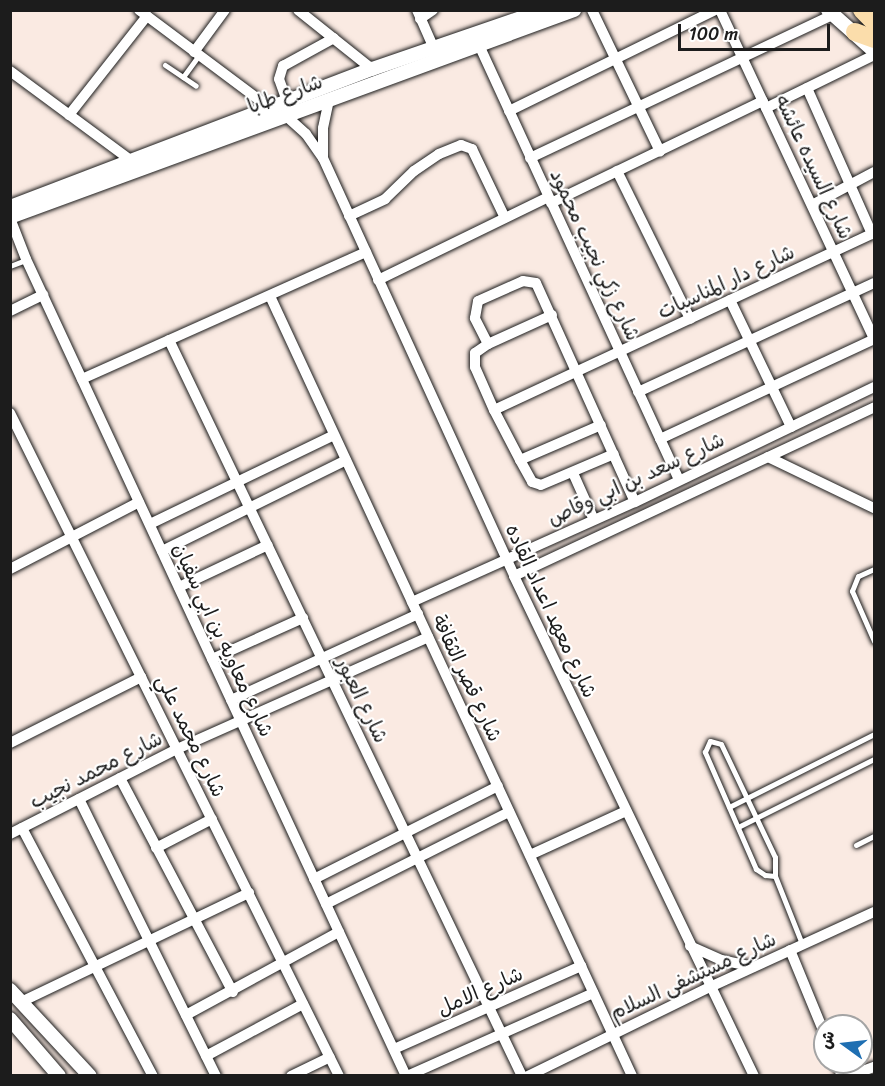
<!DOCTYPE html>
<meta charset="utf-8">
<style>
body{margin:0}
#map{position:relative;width:885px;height:1086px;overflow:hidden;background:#faeae2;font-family:Sriracha,"Playpen Sans Arabic",sans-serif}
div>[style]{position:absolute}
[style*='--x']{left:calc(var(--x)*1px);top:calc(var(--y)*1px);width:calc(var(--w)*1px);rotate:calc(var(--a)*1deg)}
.roads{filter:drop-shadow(0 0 2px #1c1c1c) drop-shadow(0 0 2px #1c1c1c)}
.service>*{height:5px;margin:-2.5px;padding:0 2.5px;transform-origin:2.5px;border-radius:2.5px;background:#fff}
.minor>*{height:10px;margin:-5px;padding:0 5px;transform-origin:5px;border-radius:5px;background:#fff}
.tertiary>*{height:14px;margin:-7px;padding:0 7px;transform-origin:7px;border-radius:7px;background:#fff}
.trunk>*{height:18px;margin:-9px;padding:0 9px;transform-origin:9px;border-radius:9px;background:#fbddab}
span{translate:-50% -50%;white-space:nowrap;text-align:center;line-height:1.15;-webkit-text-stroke:4.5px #fff;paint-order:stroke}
.street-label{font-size:20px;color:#1c1c1c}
.frame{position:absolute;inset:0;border:12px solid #1c1c1c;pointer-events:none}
.north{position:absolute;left:813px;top:1014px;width:60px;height:60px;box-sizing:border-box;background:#fff;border:2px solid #a4a4a4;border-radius:50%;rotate:285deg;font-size:16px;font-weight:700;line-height:24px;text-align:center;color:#1c1c1c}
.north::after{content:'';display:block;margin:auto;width:21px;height:27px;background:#1f6fb2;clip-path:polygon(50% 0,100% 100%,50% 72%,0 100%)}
.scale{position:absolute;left:678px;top:24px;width:152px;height:27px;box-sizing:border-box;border:3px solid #1c1c1c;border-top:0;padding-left:8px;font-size:18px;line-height:21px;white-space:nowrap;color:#1c1c1c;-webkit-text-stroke:4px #fff;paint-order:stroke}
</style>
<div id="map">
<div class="roads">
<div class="service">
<div style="--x:165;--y:65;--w:37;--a:34"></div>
<div style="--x:183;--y:77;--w:27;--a:-54"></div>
<div style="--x:10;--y:266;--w:17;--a:-21"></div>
<div style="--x:874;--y:569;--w:17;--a:156"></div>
<div style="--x:858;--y:576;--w:16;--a:112"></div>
<div style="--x:852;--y:591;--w:55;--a:66.3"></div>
<div style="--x:729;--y:807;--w:162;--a:-26.7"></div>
<div style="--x:738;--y:827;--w:152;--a:-26.6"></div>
<div style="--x:856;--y:845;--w:20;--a:-27"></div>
<div style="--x:775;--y:876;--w:10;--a:-174"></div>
<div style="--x:765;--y:875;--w:11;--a:-146"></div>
<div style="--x:756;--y:869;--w:128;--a:-113.6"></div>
<div style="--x:705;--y:752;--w:12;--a:-66"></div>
<div style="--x:710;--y:741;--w:11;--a:15"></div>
<div style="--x:721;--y:744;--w:125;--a:64.5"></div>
<div style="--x:775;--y:857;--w:19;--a:90"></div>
<div style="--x:775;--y:876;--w:73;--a:68.3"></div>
</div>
<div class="minor">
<div style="--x:139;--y:10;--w:164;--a:36.8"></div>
<div style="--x:298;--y:10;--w:95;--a:38.6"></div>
<div style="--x:417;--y:10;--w:47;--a:66.2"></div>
<div style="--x:592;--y:10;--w:157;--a:64.3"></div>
<div style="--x:720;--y:10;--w:363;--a:64.9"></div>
<div style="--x:420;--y:19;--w:16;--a:-35"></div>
<div style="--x:479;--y:45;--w:478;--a:65.3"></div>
<div style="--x:194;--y:52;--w:52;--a:-53.6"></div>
<div style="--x:10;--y:71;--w:148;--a:36.5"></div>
<div style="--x:807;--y:88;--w:160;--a:66"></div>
<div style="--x:287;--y:101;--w:23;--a:-110"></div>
<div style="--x:279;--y:79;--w:14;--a:-73"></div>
<div style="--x:283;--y:66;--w:58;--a:-28.8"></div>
<div style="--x:766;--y:108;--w:120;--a:-26.1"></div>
<div style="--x:509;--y:111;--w:229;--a:-26.1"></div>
<div style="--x:69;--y:115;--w:126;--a:-51.8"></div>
<div style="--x:285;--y:115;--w:28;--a:42"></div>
<div style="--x:306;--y:134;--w:29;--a:55"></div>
<div style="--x:323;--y:158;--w:460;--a:65.4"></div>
<div style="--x:514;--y:576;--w:555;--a:64.36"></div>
<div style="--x:323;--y:158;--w:30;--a:-90"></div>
<div style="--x:323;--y:128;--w:30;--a:-78"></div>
<div style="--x:530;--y:158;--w:335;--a:-25.3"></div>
<div style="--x:617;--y:171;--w:165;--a:63.7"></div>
<div style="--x:551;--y:203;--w:235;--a:-25.7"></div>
<div style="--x:812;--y:205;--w:70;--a:-28"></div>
<div style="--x:349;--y:216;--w:40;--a:-25"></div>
<div style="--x:385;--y:199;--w:40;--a:-44"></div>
<div style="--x:414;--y:171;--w:30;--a:-34"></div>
<div style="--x:439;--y:154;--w:24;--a:-22"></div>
<div style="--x:461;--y:145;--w:12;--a:20"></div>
<div style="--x:472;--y:149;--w:76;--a:64.4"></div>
<div style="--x:10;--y:218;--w:44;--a:68.7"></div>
<div style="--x:26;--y:259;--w:901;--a:65.06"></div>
<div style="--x:378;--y:280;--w:189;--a:-26"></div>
<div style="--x:270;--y:296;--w:860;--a:65.1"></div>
<div style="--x:730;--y:300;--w:141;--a:64.3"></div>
<div style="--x:10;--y:311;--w:37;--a:-26"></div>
<div style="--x:552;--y:315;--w:70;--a:155.6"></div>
<div style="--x:488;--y:344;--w:16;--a:145"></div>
<div style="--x:475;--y:353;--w:14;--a:90"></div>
<div style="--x:475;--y:367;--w:47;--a:66.2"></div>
<div style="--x:494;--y:410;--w:56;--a:62.5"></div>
<div style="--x:520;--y:460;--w:88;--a:-23.4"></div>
<div style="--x:169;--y:340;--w:816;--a:64.38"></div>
<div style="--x:488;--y:344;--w:29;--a:-117"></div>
<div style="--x:475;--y:318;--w:17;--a:-80"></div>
<div style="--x:478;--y:301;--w:49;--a:-24"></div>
<div style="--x:523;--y:281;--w:13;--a:9"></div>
<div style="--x:536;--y:283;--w:240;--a:65.7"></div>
<div style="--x:82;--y:379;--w:311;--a:-24.1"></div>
<div style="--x:638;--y:392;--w:260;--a:-24.8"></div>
<div style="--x:494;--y:410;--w:419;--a:-25"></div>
<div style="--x:10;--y:413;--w:740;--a:63.61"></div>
<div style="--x:660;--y:439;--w:236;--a:-25"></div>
<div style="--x:768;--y:457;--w:118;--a:25.7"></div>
<div style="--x:520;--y:460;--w:25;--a:61"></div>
<div style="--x:532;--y:482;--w:9;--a:18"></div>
<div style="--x:541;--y:485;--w:79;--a:-23"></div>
<div style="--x:573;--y:473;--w:51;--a:65.9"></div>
<div style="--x:150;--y:524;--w:204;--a:-25.8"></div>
<div style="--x:162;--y:551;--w:205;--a:-26.3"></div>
<div style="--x:10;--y:569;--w:145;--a:-27.4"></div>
<div style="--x:514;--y:576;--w:398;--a:-25.1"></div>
<div style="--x:179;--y:587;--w:98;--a:-25.3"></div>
<div style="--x:412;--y:602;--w:244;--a:-24.2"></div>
<div style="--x:635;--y:502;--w:265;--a:-25.7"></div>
<div style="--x:212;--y:659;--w:100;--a:-24.3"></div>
<div style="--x:231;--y:700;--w:206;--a:-24.7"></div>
<div style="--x:10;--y:743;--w:147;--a:-26.7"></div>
<div style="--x:120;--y:778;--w:242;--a:62.2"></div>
<div style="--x:79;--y:799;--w:309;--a:63.7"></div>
<div style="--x:22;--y:828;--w:280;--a:62.2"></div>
<div style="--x:10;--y:834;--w:187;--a:-27"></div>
<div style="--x:177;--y:749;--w:275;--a:-24"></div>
<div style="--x:156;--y:848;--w:63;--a:-27.4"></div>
<div style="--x:530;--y:855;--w:106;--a:-24.6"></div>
<div style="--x:314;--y:879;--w:206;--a:-26.8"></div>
<div style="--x:326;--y:904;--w:205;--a:-26.7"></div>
<div style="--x:690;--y:946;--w:34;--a:24"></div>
<div style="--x:721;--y:960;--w:33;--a:12"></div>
<div style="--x:790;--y:950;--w:92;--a:67.6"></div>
<div style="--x:21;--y:1002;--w:253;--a:-25.6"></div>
<div style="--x:186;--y:1015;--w:174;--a:-28.5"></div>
<div style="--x:394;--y:1049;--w:205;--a:-23.9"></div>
<div style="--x:206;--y:1056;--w:110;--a:-28.2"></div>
<div style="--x:836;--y:1062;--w:15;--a:67"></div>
<div style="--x:291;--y:1076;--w:43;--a:-26"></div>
<div style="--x:407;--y:1076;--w:204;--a:-24"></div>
<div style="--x:528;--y:1076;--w:203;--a:-26.1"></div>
<div style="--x:710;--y:987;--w:180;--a:-24.6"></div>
<div style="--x:849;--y:1076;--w:27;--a:-20"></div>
</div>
<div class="tertiary">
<div style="--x:828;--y:10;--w:62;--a:41.7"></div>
<div style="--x:10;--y:207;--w:387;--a:-20.9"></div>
<div style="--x:372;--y:69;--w:182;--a:-18.9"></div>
<div style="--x:10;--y:217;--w:601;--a:-20.15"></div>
<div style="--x:10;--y:990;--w:117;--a:47.1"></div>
<div style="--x:10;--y:1019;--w:75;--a:49.3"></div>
</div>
<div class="trunk">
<div style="--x:862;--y:10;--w:17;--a:45"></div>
<div style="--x:855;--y:32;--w:20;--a:20"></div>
</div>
</div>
<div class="street-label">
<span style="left:285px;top:94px;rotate:-20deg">شارع طابا</span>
<span style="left:814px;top:167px;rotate:65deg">شارع السيده عائشه</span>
<span style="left:595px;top:255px;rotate:65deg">شارع زكي نجيب محمود</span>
<span style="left:726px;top:282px;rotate:-25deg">شارع دار المناسبات</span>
<span style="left:636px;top:479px;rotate:-25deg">شارع سعد بن ابي وقاص</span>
<span style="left:551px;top:611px;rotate:65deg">شارع معهد اعداد القاده</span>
<span style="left:223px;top:640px;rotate:65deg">شارع معاويه بن ابي سفيان</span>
<span style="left:467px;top:678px;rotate:65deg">شارع قصر الثقافة</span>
<span style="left:362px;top:700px;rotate:64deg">شارع العبور</span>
<span style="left:191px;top:736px;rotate:64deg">شارع محمد علي</span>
<span style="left:96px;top:770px;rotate:-27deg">شارع محمد نجيب</span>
<span style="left:693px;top:976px;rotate:-25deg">شارع مستشفى السلام</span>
<span style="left:480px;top:991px;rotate:-24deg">شارع الامل</span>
</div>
<div class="frame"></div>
<div class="north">ش</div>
<div class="scale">100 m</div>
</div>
